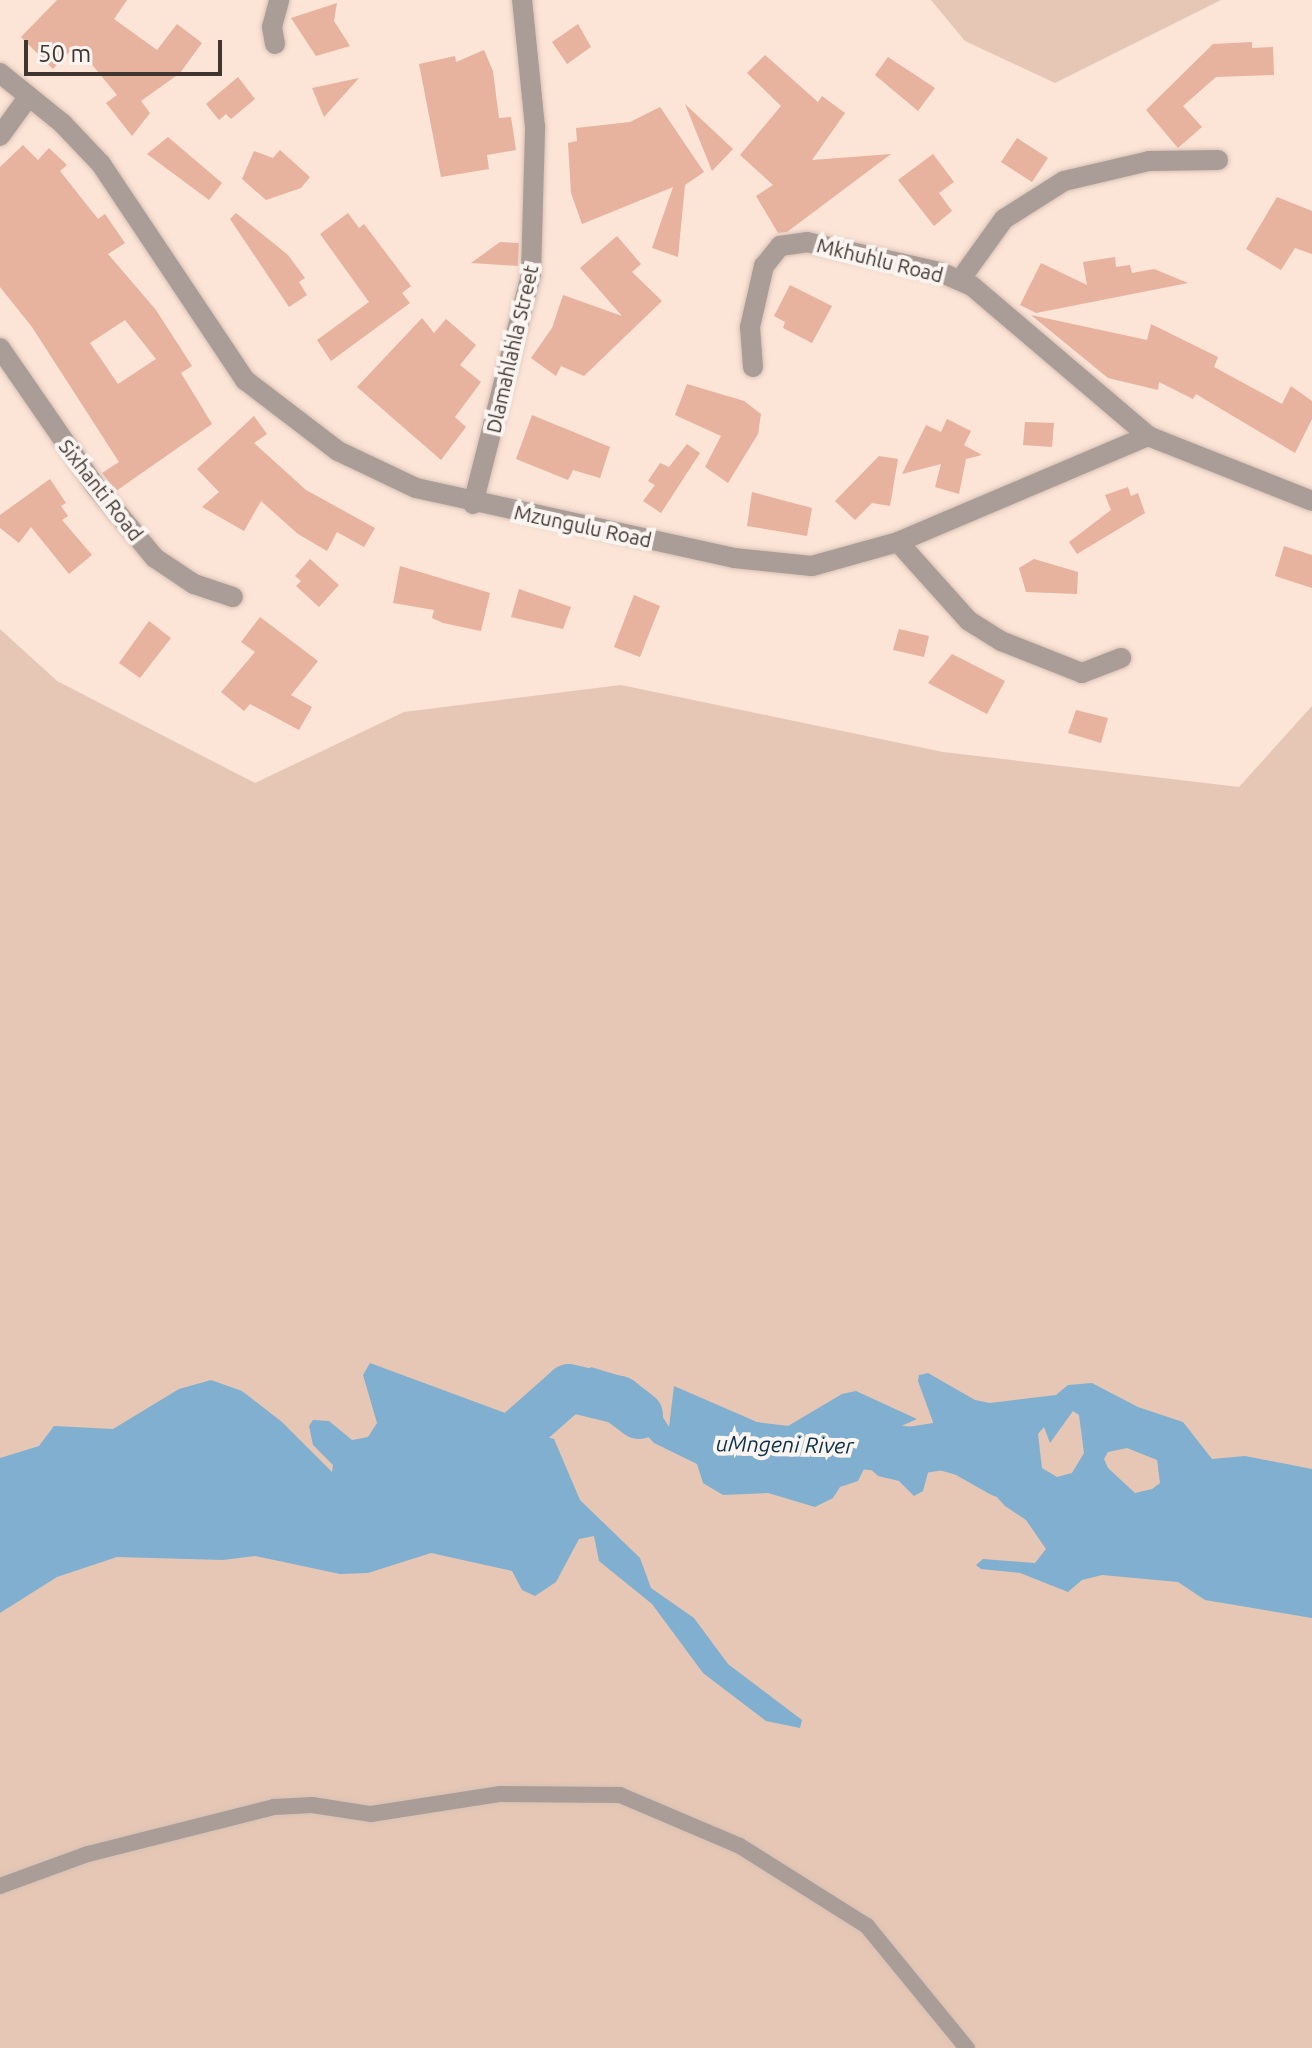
<!DOCTYPE html>
<style>
body{margin:0}
#map{position:relative;width:1312px;height:2048px;overflow:hidden;background:#fce4d6;font-family:Ubuntu,sans-serif}
div>[style]{position:absolute}
[style*='--x']{left:calc(var(--x)*1px);top:calc(var(--y)*1px);width:calc(var(--w)*1px);rotate:calc(var(--a)*1deg)}
.green>*{inset:0;background:#e6c7b5}
.water>*{inset:0;background:#81afd0}
.river>*{height:48px;margin:-24px;padding:0 24px;transform-origin:24px;border-radius:24px;background:#81afd0}
.building>*{inset:0;background:#e7b29e}
.roads{filter:drop-shadow(0 0 2px #d7c1b5) drop-shadow(0 0 2px #d7c1b5)}
.service>*{height:16px;margin:-8px;padding:0 8px;transform-origin:8px;border-radius:8px;background:#aa9d97}
.minor>*{height:20px;margin:-10px;padding:0 10px;transform-origin:10px;border-radius:10px;background:#aa9d97}
span{translate:-50% -50%;white-space:nowrap;text-align:center;line-height:1.15;-webkit-text-stroke:8px #fbf5f2;paint-order:stroke}
.street-label{font-size:20px;color:#41362f}
.water-label{font-size:22px;color:#0c3249;font-style:italic}
.scale{position:absolute;left:24px;top:40px;width:198px;height:36px;box-sizing:border-box;border:4px solid #41362f;border-top:0;padding-left:10px;font-size:24px;line-height:28px;white-space:nowrap;color:#41362f;-webkit-text-stroke:6px #fbf5f2;paint-order:stroke}
</style>
<div id="map">
<div class="green">
<div style="clip-path:polygon(931px 0,1221px 0,1055px 83px,965px 41px)"></div>
<div style="clip-path:polygon(0 629px,57px 681px,255px 783px,404px 712px,621px 685px,943px 752px,1239px 787px,1312px 706px,1312px 2048px,0 2048px)"></div>
</div>
<div class="water">
<div style="clip-path:polygon(370px 1363px,511px 1415px,536px 1434px,554px 1439px,580px 1500px,640px 1558px,651px 1588px,694px 1618px,728px 1664px,802px 1720px,800px 1728px,766px 1721px,703px 1673px,652px 1604px,599px 1561px,594px 1536px,579px 1539px,556px 1582px,535px 1596px,522px 1590px,512px 1571px,431px 1553px,368px 1573px,340px 1574px,255px 1556px,223px 1560px,117px 1557px,57px 1577px,0 1613px,0 1458px,39px 1446px,54px 1426px,113px 1429px,179px 1389px,211px 1380px,242px 1391px,282px 1422px,332px 1472px,333px 1465px,313px 1445px,309px 1426px,313px 1420px,329px 1421px,352px 1440px,368px 1437px,377px 1423px,363px 1375px)"></div>
<div style="clip-path:polygon(591px 1367px,633px 1380px,647px 1392px,669px 1427px,674px 1386px,757px 1422px,788px 1426px,842px 1394px,856px 1391px,917px 1419px,899px 1427px,932px 1458px,923px 1491px,914px 1496px,899px 1481px,878px 1476px,866px 1465px,858px 1481px,840px 1487px,833px 1498px,815px 1507px,768px 1493px,723px 1495px,703px 1483px,697px 1464px,654px 1443px,619px 1406px,594px 1402px,579px 1391px,578px 1378px)"></div>
<div style="clip-path:polygon(evenodd,928px 1373px,975px 1400px,990px 1403px,1056px 1395px,1068px 1385px,1092px 1383px,1138px 1407px,1183px 1422px,1212px 1459px,1245px 1456px,1312px 1469px,1312px 1618px,1205px 1600px,1178px 1582px,1102px 1575px,1082px 1580px,1068px 1592px,1020px 1573px,981px 1569px,976px 1565px,983px 1559px,1035px 1563px,1046px 1549px,1026px 1520px,1005px 1506px,974px 1472px,945px 1455px,918px 1381px,919px 1375px,928px 1373px,1073px 1411px,1079px 1415px,1084px 1453px,1072px 1473px,1057px 1477px,1042px 1468px,1038px 1434px,1044px 1427px,1050px 1443px,1073px 1411px,928px 1373px,1127px 1448px,1157px 1460px,1160px 1483px,1152px 1489px,1135px 1493px,1108px 1468px,1104px 1459px,1108px 1452px,1127px 1448px)"></div>
</div>
<div class="river">
<div style="--x:862;--y:1445;--w:48;--a:7.1"></div>
<div style="--x:910;--y:1451;--w:32;--a:-9"></div>
<div style="--x:942;--y:1446;--w:23;--a:15"></div>
<div style="--x:964;--y:1452;--w:43;--a:29.6"></div>
<div style="--x:475;--y:1471;--w:125;--a:-41.4"></div>
<div style="--x:569;--y:1388;--w:51;--a:13.5"></div>
<div style="--x:619;--y:1400;--w:25;--a:37"></div>
</div>
<div class="building">
<div style="clip-path:polygon(57px 0,127px 0,114px 19px,157px 50px,177px 24px,202px 43px,180px 73px,141px 101px,150px 113px,132px 136px,106px 103px,117px 95px,76px 45px,53px 69px,21px 37px)"></div>
<div style="clip-path:polygon(337px 3px,334px 21px,350px 46px,316px 56px,291px 18px)"></div>
<div style="clip-path:polygon(578px 24px,591px 47px,567px 64px,552px 42px)"></div>
<div style="clip-path:polygon(1252px 42px,1252px 48px,1273px 47px,1274px 75px,1216px 77px,1183px 106px,1202px 127px,1178px 148px,1146px 110px,1213px 44px)"></div>
<div style="clip-path:polygon(484px 50px,493px 71px,499px 118px,511px 117px,516px 150px,487px 155px,489px 169px,441px 177px,419px 64px,455px 56px,456px 62px)"></div>
<div style="clip-path:polygon(765px 55px,818px 102px,822px 96px,845px 113px,812px 160px,891px 154px,787px 232px,778px 233px,756px 196px,773px 185px,740px 155px,781px 106px,747px 73px)"></div>
<div style="clip-path:polygon(888px 57px,935px 88px,918px 111px,875px 75px)"></div>
<div style="clip-path:polygon(238px 77px,255px 99px,231px 119px,226px 114px,219px 120px,206px 104px)"></div>
<div style="clip-path:polygon(359px 78px,324px 117px,312px 88px)"></div>
<div style="clip-path:polygon(685px 104px,733px 149px,712px 171px)"></div>
<div style="clip-path:polygon(660px 107px,704px 172px,685px 185px,678px 257px,652px 248px,673px 187px,582px 224px,571px 193px,568px 143px,577px 141px,576px 128px,630px 122px)"></div>
<div style="clip-path:polygon(168px 137px,222px 183px,209px 200px,147px 154px)"></div>
<div style="clip-path:polygon(1017px 138px,1048px 158px,1032px 182px,1001px 162px)"></div>
<div style="clip-path:polygon(evenodd,23px 145px,38px 160px,49px 148px,67px 165px,60px 171px,98px 219px,105px 214px,125px 243px,108px 254px,156px 310px,192px 366px,181px 373px,212px 424px,116px 491px,102px 473px,119px 462px,32px 327px,0 287px,0 167px,23px 145px,125px 320px,156px 359px,118px 384px,90px 343px,125px 320px)"></div>
<div style="clip-path:polygon(280px 150px,310px 177px,301px 188px,266px 200px,242px 179px,254px 151px,273px 158px)"></div>
<div style="clip-path:polygon(933px 154px,954px 182px,939px 193px,952px 211px,934px 226px,898px 180px)"></div>
<div style="clip-path:polygon(1277px 197px,1312px 211px,1312px 254px,1295px 248px,1281px 270px,1246px 249px)"></div>
<div style="clip-path:polygon(236px 213px,288px 255px,305px 278px,299px 282px,307px 295px,289px 307px,230px 219px)"></div>
<div style="clip-path:polygon(348px 213px,359px 228px,364px 224px,411px 286px,402px 293px,410px 303px,331px 361px,317px 340px,369px 302px,320px 234px)"></div>
<div style="clip-path:polygon(617px 236px,641px 264px,632px 272px,662px 301px,584px 376px,561px 366px,556px 376px,531px 358px,552px 328px,563px 295px,622px 316px,580px 268px)"></div>
<div style="clip-path:polygon(500px 242px,519px 243px,518px 266px,471px 263px)"></div>
<div style="clip-path:polygon(1115px 257px,1116px 267px,1130px 265px,1132px 273px,1154px 269px,1188px 283px,1036px 313px,1020px 305px,1041px 263px,1087px 285px,1083px 262px)"></div>
<div style="clip-path:polygon(790px 285px,832px 306px,812px 343px,783px 328px,785px 322px,774px 316px)"></div>
<div style="clip-path:polygon(1031px 315px,1147px 340px,1151px 324px,1218px 357px,1214px 367px,1282px 404px,1291px 386px,1312px 401px,1312px 419px,1295px 453px,1196px 394px,1193px 399px,1159px 382px,1158px 390px,1108px 378px)"></div>
<div style="clip-path:polygon(422px 318px,434px 333px,446px 319px,476px 345px,460px 365px,481px 382px,455px 417px,466px 427px,441px 460px,357px 387px)"></div>
<div style="clip-path:polygon(687px 384px,744px 401px,761px 414px,758px 434px,728px 483px,705px 467px,721px 436px,675px 415px)"></div>
<div style="clip-path:polygon(532px 415px,610px 447px,600px 478px,573px 470px,568px 480px,516px 459px)"></div>
<div style="clip-path:polygon(254px 416px,267px 434px,254px 443px,306px 490px,375px 528px,364px 547px,337px 532px,327px 551px,298px 534px,261px 501px,244px 531px,202px 507px,219px 492px,197px 469px)"></div>
<div style="clip-path:polygon(947px 419px,971px 431px,964px 445px,982px 455px,966px 459px,959px 494px,935px 487px,941px 464px,902px 474px,926px 425px,941px 432px)"></div>
<div style="clip-path:polygon(1025px 422px,1054px 423px,1052px 447px,1023px 445px)"></div>
<div style="clip-path:polygon(687px 444px,700px 453px,661px 513px,643px 501px,655px 485px,648px 481px,660px 463px,669px 467px)"></div>
<div style="clip-path:polygon(879px 456px,898px 459px,890px 506px,872px 503px,855px 520px,835px 501px)"></div>
<div style="clip-path:polygon(50px 479px,66px 503px,61px 506px,68px 516px,62px 520px,92px 555px,69px 574px,31px 527px,19px 543px,0 528px,0 515px)"></div>
<div style="clip-path:polygon(1128px 487px,1131px 496px,1138px 493px,1145px 513px,1077px 554px,1069px 542px,1111px 510px,1105px 495px)"></div>
<div style="clip-path:polygon(752px 492px,812px 508px,807px 536px,747px 526px)"></div>
<div style="clip-path:polygon(1284px 546px,1312px 555px,1312px 588px,1275px 576px)"></div>
<div style="clip-path:polygon(310px 559px,339px 585px,319px 607px,296px 586px,301px 581px,295px 576px)"></div>
<div style="clip-path:polygon(1034px 559px,1078px 572px,1077px 594px,1026px 592px,1019px 568px)"></div>
<div style="clip-path:polygon(400px 566px,490px 593px,481px 631px,443px 623px,432px 618px,434px 610px,393px 603px)"></div>
<div style="clip-path:polygon(519px 589px,571px 607px,563px 629px,511px 617px)"></div>
<div style="clip-path:polygon(634px 595px,660px 606px,640px 657px,614px 647px)"></div>
<div style="clip-path:polygon(260px 617px,318px 661px,291px 695px,312px 707px,299px 730px,250px 704px,244px 711px,221px 692px,255px 652px,241px 642px)"></div>
<div style="clip-path:polygon(149px 621px,171px 638px,140px 678px,119px 663px)"></div>
<div style="clip-path:polygon(899px 629px,929px 636px,924px 657px,893px 650px)"></div>
<div style="clip-path:polygon(952px 654px,1005px 681px,987px 714px,928px 683px)"></div>
<div style="clip-path:polygon(1076px 710px,1108px 718px,1101px 743px,1068px 733px)"></div>
</div>
<div class="roads">
<div class="service">
<div style="--x:0;--y:1886;--w:94;--a:-20"></div>
<div style="--x:88;--y:1854;--w:192;--a:-14.2"></div>
<div style="--x:274;--y:1807;--w:38;--a:-3"></div>
<div style="--x:312;--y:1805;--w:60;--a:8.7"></div>
<div style="--x:371;--y:1814;--w:131;--a:-8.8"></div>
<div style="--x:500;--y:1794;--w:120;--a:0.5"></div>
<div style="--x:620;--y:1795;--w:130;--a:23"></div>
<div style="--x:740;--y:1846;--w:150;--a:32.2"></div>
<div style="--x:867;--y:1926;--w:158;--a:50.7"></div>
</div>
<div class="minor">
<div style="--x:275;--y:44;--w:17;--a:-100"></div>
<div style="--x:272;--y:27;--w:28;--a:-75"></div>
<div style="--x:0;--y:73;--w:80;--a:38.9"></div>
<div style="--x:62;--y:123;--w:57;--a:46.4"></div>
<div style="--x:101;--y:164;--w:260;--a:56.3"></div>
<div style="--x:245;--y:380;--w:117;--a:37.4"></div>
<div style="--x:338;--y:451;--w:86;--a:25.4"></div>
<div style="--x:416;--y:488;--w:326;--a:12.4"></div>
<div style="--x:734;--y:558;--w:78;--a:5.9"></div>
<div style="--x:812;--y:566;--w:89;--a:-15.6"></div>
<div style="--x:898;--y:542;--w:272;--a:-23"></div>
<div style="--x:1148;--y:436;--w:176;--a:21.6"></div>
<div style="--x:0;--y:136;--w:49;--a:-54.1"></div>
<div style="--x:960;--y:280;--w:75;--a:-54.2"></div>
<div style="--x:1004;--y:219;--w:71;--a:-32.3"></div>
<div style="--x:1064;--y:181;--w:87;--a:-13.2"></div>
<div style="--x:1149;--y:161;--w:69;--a:-0.8"></div>
<div style="--x:0;--y:348;--w:169;--a:55.4"></div>
<div style="--x:96;--y:487;--w:92;--a:50.3"></div>
<div style="--x:155;--y:558;--w:47;--a:33.7"></div>
<div style="--x:194;--y:584;--w:41;--a:18.4"></div>
<div style="--x:753;--y:367;--w:40;--a:-94.3"></div>
<div style="--x:750;--y:327;--w:63;--a:-77.1"></div>
<div style="--x:764;--y:266;--w:26;--a:-51"></div>
<div style="--x:780;--y:246;--w:27;--a:-8"></div>
<div style="--x:807;--y:242;--w:136;--a:12.7"></div>
<div style="--x:940;--y:272;--w:35;--a:24"></div>
<div style="--x:972;--y:286;--w:231;--a:40.4"></div>
<div style="--x:473;--y:504;--w:237;--a:-75.8"></div>
<div style="--x:531;--y:274;--w:147;--a:-88.4"></div>
<div style="--x:535;--y:127;--w:128;--a:-95.8"></div>
<div style="--x:898;--y:542;--w:106;--a:48.1"></div>
<div style="--x:969;--y:621;--w:38;--a:32"></div>
<div style="--x:1001;--y:641;--w:87;--a:21.6"></div>
<div style="--x:1082;--y:673;--w:42;--a:-21"></div>
</div>
</div>
<div class="street-label">
<span style="left:880px;top:260px;rotate:14deg">Mkhuhlu Road</span>
<span style="left:512px;top:349px;rotate:-77deg">Dlamahlahla Street</span>
<span style="left:101px;top:490px;rotate:52deg">Sixhanti Road</span>
<span style="left:583px;top:526px;rotate:12deg">Mzungulu Road</span>
</div>
<div class="water-label">
<span style="left:785px;top:1444px;rotate:1deg">uMngeni River</span>
</div>
<div class="scale">50 m</div>
</div>
